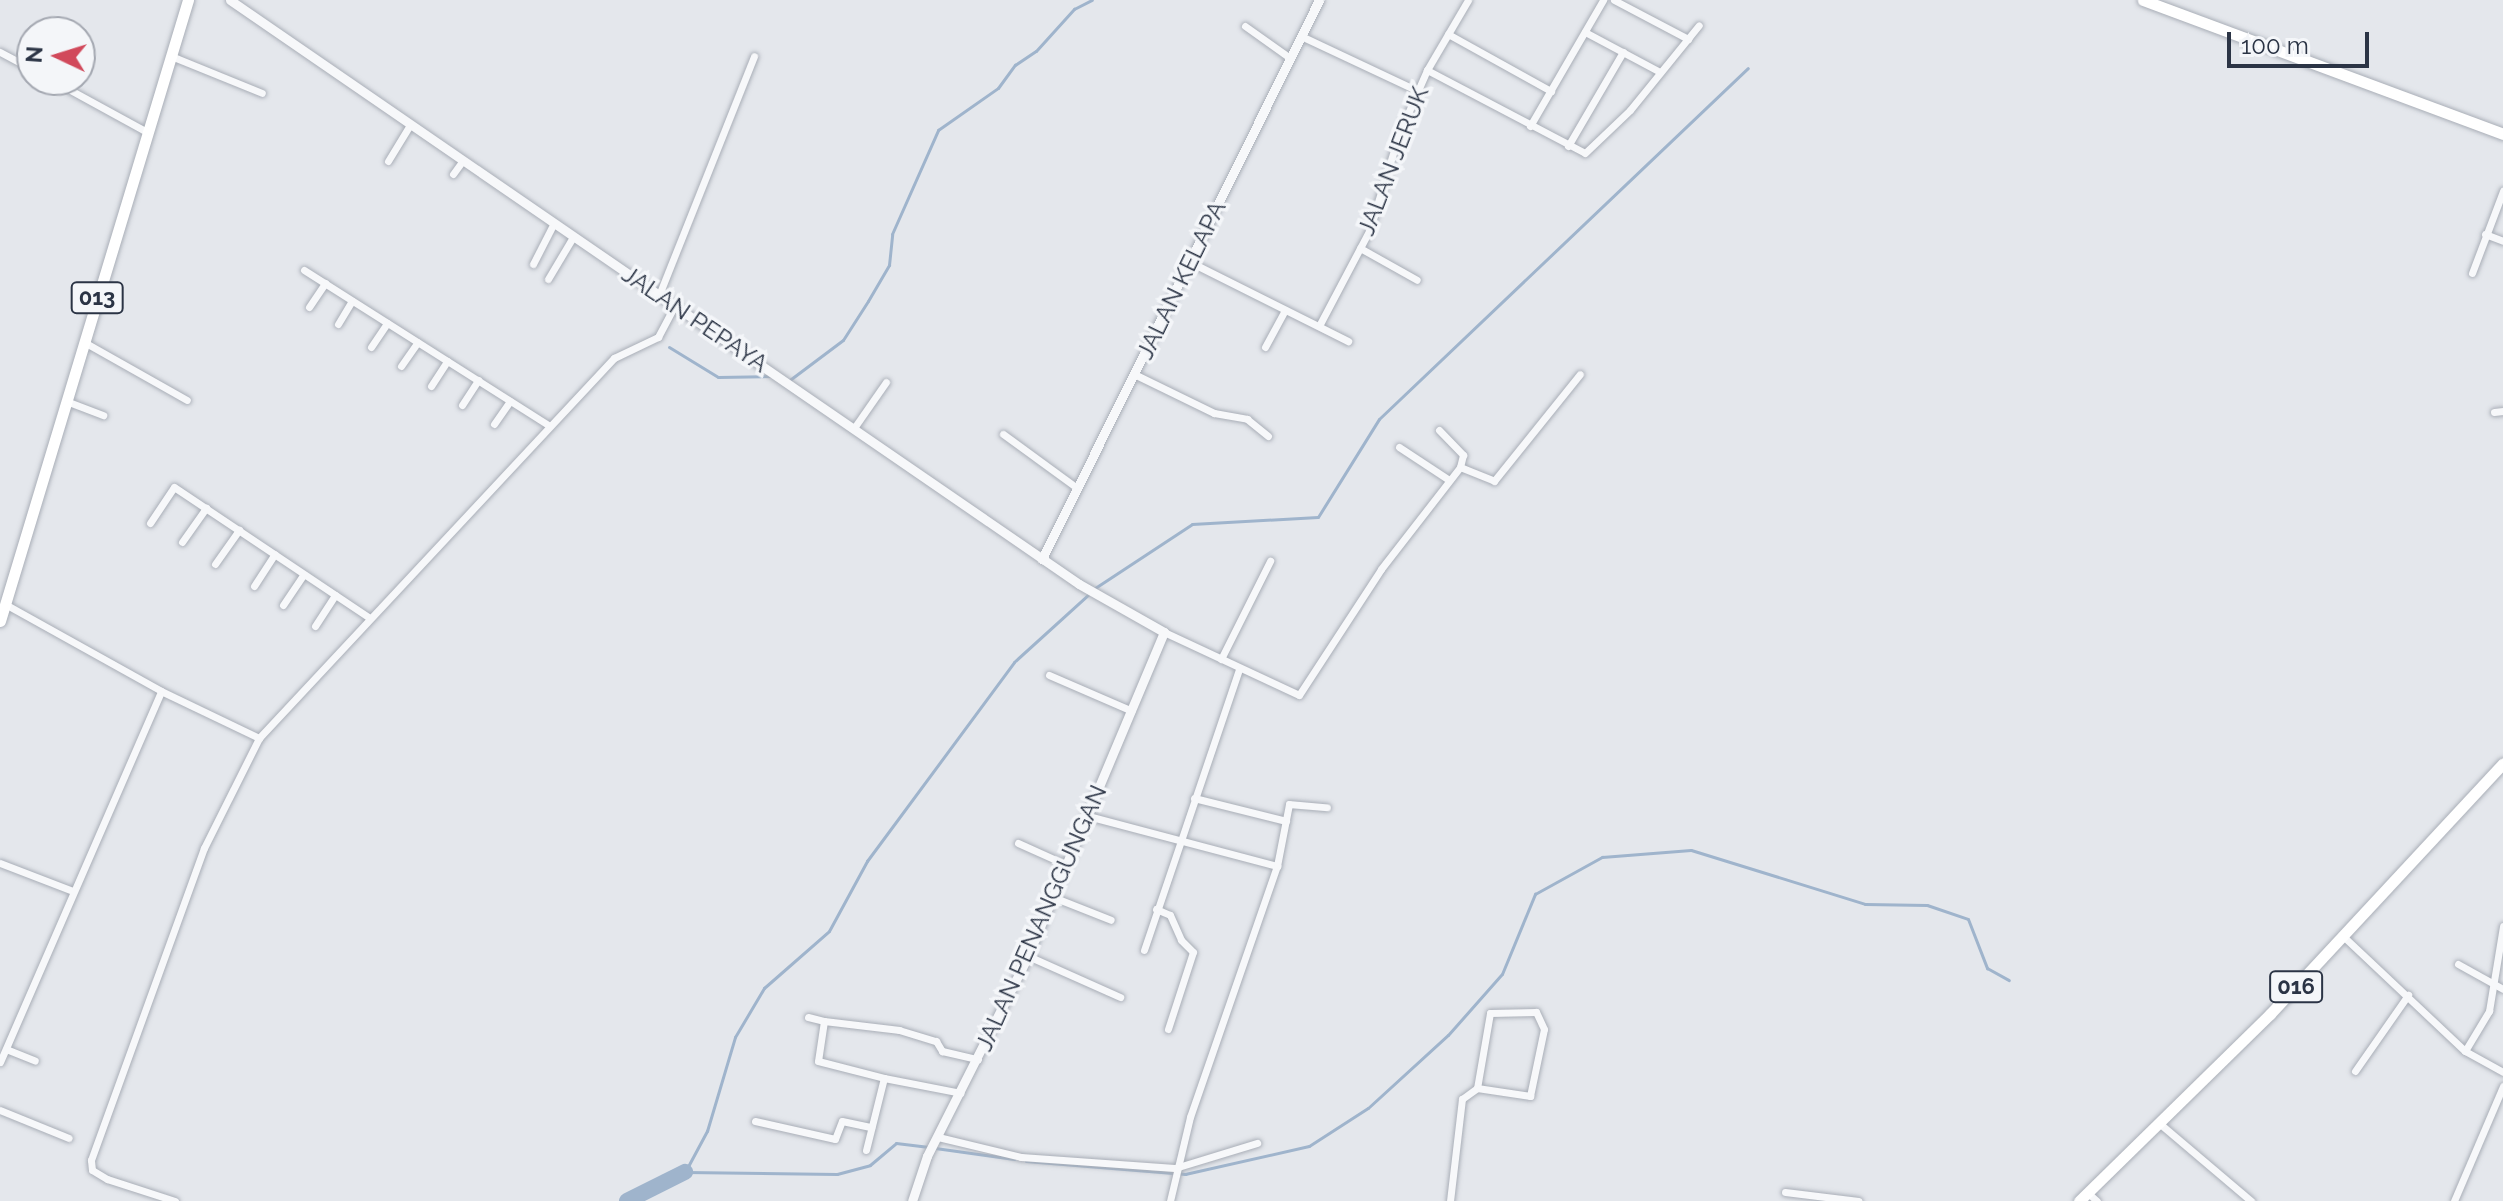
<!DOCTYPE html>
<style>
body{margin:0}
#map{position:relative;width:2503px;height:1201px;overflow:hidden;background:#e4e7ec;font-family:Raleway,sans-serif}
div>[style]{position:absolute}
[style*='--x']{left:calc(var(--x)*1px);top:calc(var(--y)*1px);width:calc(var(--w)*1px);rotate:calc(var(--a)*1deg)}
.stream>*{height:3px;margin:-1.5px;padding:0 1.5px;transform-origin:1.5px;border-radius:1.5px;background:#9fb4cc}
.river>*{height:16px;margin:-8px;padding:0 8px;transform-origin:8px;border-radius:8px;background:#9fb4cc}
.roads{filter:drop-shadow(0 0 2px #a9aeb7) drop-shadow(0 0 2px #a9aeb7)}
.minor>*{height:7px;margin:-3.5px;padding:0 3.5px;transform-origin:3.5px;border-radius:3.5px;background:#f7f8fa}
.tertiary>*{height:9px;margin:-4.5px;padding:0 4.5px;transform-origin:4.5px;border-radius:4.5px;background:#f7f8fa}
.primary>*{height:11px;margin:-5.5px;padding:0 5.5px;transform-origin:5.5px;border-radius:5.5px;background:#fff}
span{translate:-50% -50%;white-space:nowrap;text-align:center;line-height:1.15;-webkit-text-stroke:7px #f4f6f9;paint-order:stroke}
.shield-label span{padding:2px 6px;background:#f4f6f9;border:2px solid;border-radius:6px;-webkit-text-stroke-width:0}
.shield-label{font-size:22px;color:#2b3445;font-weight:700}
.street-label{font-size:24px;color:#2b3445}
.north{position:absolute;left:16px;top:16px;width:80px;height:80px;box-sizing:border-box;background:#f4f6f9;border:2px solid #a4a8b1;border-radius:50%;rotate:274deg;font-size:22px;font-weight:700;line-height:32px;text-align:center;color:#2b3445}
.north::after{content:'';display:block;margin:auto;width:28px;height:36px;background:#d1495b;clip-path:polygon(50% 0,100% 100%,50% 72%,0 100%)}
.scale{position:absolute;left:2227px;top:32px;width:142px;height:36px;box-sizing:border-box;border:4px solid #2b3445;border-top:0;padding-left:10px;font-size:24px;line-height:28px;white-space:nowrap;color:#2b3445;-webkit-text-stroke:6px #f4f6f9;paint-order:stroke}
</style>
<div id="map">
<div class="stream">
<div style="--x:669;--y:347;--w:57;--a:31.5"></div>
<div style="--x:718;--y:377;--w:53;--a:-1.1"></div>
<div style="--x:787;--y:382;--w:70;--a:-36.9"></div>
<div style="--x:843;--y:340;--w:46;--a:-57.3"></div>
<div style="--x:868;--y:301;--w:42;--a:-59.7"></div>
<div style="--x:889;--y:265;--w:31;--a:-84"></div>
<div style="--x:892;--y:234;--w:114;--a:-66.1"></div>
<div style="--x:938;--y:130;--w:73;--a:-35"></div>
<div style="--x:998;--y:88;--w:29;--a:-54"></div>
<div style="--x:1015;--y:65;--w:25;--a:-34"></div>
<div style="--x:1036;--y:51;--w:57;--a:-47.9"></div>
<div style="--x:1074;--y:9;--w:20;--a:-27"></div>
<div style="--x:1095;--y:588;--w:116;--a:-33.4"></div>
<div style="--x:1192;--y:524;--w:126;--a:-3.2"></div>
<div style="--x:1318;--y:517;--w:115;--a:-58.1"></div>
<div style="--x:1379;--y:419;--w:509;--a:-43.57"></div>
<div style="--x:935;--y:1148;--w:80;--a:7.9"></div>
<div style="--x:1026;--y:1161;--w:160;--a:4.7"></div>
<div style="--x:1185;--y:1174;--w:127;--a:-12.7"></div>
<div style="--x:1309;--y:1146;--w:70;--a:-32.8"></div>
<div style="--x:1368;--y:1108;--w:108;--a:-42.4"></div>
<div style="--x:1448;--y:1035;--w:81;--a:-48.5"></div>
<div style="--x:1502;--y:974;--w:87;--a:-67.6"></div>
<div style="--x:1535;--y:894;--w:77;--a:-28.9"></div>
<div style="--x:1602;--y:857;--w:89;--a:-4.5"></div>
<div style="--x:1691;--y:850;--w:182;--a:17.2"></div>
<div style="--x:1865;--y:904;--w:62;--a:0.9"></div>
<div style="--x:1927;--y:905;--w:43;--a:18.9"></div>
<div style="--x:1968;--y:919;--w:53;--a:68.8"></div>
<div style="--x:1987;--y:968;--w:25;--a:29"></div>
<div style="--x:685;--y:1172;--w:47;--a:-61.8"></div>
<div style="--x:707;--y:1131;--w:98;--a:-73.4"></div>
<div style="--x:735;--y:1037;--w:57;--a:-59.4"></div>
<div style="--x:764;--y:988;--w:86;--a:-41.2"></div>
<div style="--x:829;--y:931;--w:80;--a:-61.5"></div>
<div style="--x:867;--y:861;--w:247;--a:-53.5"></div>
<div style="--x:1014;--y:662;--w:101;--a:-42.2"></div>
<div style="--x:685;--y:1172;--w:152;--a:0.8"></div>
<div style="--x:837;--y:1174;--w:34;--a:-15"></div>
<div style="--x:870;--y:1165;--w:34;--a:-40"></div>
<div style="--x:896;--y:1143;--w:31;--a:7"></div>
</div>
<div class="river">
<div style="--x:627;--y:1201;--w:65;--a:-26.6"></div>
</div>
<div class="roads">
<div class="minor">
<div style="--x:1614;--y:0;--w:84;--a:27.8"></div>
<div style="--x:1245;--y:26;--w:55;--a:35.4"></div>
<div style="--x:1585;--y:32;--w:85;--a:28.1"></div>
<div style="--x:1448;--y:34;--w:118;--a:29"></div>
<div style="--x:1301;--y:36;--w:129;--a:25.2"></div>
<div style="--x:0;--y:52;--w:36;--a:28"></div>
<div style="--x:171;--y:56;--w:98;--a:22.1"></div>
<div style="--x:1427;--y:70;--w:178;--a:27.7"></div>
<div style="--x:1585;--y:153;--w:62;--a:-43.7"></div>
<div style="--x:1630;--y:110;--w:109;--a:-50.9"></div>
<div style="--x:52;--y:80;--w:108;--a:28.7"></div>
<div style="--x:1530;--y:126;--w:146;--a:-59.9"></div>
<div style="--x:1568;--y:146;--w:109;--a:-59.7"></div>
<div style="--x:388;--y:161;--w:42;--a:-58.6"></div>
<div style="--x:453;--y:174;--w:17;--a:-54"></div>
<div style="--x:2485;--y:234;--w:19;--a:21"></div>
<div style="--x:1360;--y:248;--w:65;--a:29.3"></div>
<div style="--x:1190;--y:262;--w:177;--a:26.6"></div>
<div style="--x:533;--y:264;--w:46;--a:-62.9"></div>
<div style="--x:304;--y:270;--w:289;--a:32.4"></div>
<div style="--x:2472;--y:273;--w:88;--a:-69.3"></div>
<div style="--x:548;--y:279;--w:49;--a:-59.2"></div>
<div style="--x:659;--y:295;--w:257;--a:-68.3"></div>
<div style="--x:309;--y:307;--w:29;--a:-56"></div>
<div style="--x:338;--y:324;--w:27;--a:-59"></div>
<div style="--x:1320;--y:324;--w:105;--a:-62.2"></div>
<div style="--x:1369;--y:231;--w:102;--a:-72.8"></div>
<div style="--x:1399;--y:134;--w:70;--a:-66.4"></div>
<div style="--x:1427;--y:70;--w:81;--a:-59.6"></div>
<div style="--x:84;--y:342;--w:118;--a:29.4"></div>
<div style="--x:371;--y:347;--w:29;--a:-56"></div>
<div style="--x:1265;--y:347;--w:42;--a:-61.6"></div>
<div style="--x:401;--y:366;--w:29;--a:-55"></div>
<div style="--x:1134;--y:374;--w:89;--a:26"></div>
<div style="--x:1214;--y:413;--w:34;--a:10"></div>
<div style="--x:1247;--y:419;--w:27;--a:39"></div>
<div style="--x:431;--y:386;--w:30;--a:-57"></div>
<div style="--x:66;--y:401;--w:40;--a:21"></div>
<div style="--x:462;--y:405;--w:30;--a:-57"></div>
<div style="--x:2494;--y:412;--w:9;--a:-6"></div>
<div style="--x:494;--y:424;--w:28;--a:-55"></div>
<div style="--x:854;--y:428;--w:56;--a:-55.2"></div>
<div style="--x:1439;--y:430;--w:35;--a:46"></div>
<div style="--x:1463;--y:455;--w:12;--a:104"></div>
<div style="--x:1003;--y:434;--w:92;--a:36.1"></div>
<div style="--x:1399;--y:447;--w:60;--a:33.4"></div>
<div style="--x:150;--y:523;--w:43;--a:-56.3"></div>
<div style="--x:174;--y:487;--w:234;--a:33.8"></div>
<div style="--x:182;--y:542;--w:42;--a:-54.8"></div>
<div style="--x:215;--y:564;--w:42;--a:-54.8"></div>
<div style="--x:254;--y:586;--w:38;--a:-57"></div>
<div style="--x:5;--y:604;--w:179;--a:29.1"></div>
<div style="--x:161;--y:691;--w:109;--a:25.6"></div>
<div style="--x:259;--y:738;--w:520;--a:-46.95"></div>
<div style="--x:614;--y:358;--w:49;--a:-25.5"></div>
<div style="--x:658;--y:337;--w:36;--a:-62"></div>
<div style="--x:283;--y:605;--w:37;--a:-56"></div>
<div style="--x:315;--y:626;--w:37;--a:-57"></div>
<div style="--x:1164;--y:632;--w:149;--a:25"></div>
<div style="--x:1299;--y:695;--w:150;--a:-56.9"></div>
<div style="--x:1381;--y:569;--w:129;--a:-52.2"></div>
<div style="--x:1460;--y:467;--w:37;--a:22"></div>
<div style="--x:1494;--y:481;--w:137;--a:-51.2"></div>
<div style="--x:1221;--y:659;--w:110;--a:-63.4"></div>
<div style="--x:1049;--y:675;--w:90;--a:23.4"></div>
<div style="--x:1194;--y:798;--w:95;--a:14"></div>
<div style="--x:1088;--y:816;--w:196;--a:14.8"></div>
<div style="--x:1018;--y:843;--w:54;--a:24.2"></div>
<div style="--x:0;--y:863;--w:78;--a:21"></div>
<div style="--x:1053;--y:897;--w:62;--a:21.6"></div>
<div style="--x:1156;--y:909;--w:15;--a:23"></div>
<div style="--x:1170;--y:915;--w:27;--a:66"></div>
<div style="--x:1181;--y:940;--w:17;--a:45"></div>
<div style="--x:1193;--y:952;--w:81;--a:108"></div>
<div style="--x:2344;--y:937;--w:166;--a:43.3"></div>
<div style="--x:2465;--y:1051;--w:43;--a:28.9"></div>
<div style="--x:1144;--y:950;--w:297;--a:-71.3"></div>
<div style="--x:1028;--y:956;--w:101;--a:24"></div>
<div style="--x:2458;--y:964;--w:51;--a:29.1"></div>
<div style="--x:808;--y:1017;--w:16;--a:14"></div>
<div style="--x:824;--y:1021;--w:40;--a:98.5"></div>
<div style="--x:818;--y:1061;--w:68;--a:14.4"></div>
<div style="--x:824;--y:1021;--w:76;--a:6.8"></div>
<div style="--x:899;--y:1030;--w:39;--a:17"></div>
<div style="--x:936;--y:1041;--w:12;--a:59"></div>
<div style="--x:942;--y:1051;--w:37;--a:13"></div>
<div style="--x:6;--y:1049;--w:31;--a:22"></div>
<div style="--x:2465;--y:1051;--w:47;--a:-59"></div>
<div style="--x:2489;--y:1011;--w:86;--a:-80.6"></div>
<div style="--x:0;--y:1062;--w:404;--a:-66.5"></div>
<div style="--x:2355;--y:1071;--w:93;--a:-55.1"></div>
<div style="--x:0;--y:1110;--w:74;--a:22.1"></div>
<div style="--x:755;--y:1121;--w:82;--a:12.7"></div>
<div style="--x:835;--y:1139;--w:19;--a:-69"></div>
<div style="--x:842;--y:1121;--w:30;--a:12"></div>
<div style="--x:2159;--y:1123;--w:121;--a:40.3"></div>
<div style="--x:938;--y:1137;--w:85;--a:13.5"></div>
<div style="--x:1021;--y:1157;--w:154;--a:4.1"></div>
<div style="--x:1175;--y:1168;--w:86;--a:-17"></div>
<div style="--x:866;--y:1150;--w:74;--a:-76"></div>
<div style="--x:884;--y:1078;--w:78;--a:11"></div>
<div style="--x:1785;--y:1192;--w:74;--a:7"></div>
<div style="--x:2088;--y:1193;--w:12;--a:42"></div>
<div style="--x:175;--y:1201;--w:71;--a:-162.1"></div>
<div style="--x:107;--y:1179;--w:17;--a:-149"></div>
<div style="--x:92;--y:1170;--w:10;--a:-96"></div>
<div style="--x:91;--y:1160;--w:332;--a:-70.1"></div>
<div style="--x:204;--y:848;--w:123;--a:-63.4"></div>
<div style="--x:1170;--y:1201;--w:86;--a:-76.6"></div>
<div style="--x:1190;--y:1117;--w:266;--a:-70.9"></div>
<div style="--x:1277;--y:866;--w:63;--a:-79"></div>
<div style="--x:1289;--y:804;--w:38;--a:5"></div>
<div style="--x:1450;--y:1201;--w:103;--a:-83.3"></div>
<div style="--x:1462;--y:1099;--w:19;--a:-36"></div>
<div style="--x:1477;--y:1088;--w:54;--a:8.6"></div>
<div style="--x:1530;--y:1096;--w:68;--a:-78.2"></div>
<div style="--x:1544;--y:1029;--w:19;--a:-115"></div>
<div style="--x:1536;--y:1012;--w:46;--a:178.8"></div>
<div style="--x:1490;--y:1013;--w:76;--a:99.8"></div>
<div style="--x:2454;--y:1201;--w:125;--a:-66.9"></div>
</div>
<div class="tertiary">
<div style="--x:230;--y:0;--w:1030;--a:34.52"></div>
<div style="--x:1079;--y:584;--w:98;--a:29.5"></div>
<div style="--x:1164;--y:632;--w:351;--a:112.8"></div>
<div style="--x:1028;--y:956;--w:224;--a:116.8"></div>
<div style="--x:927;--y:1156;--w:47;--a:108.4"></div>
<div style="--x:1042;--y:559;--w:624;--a:-63.64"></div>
</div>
<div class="primary">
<div style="--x:2143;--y:0;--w:384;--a:20.4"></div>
<div style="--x:0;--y:621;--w:649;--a:-73.16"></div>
<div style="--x:2079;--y:1201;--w:267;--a:-44.4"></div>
<div style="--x:2270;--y:1014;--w:342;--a:-47.1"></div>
</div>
</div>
<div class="shield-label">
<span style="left:97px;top:298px">013</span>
<span style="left:2296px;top:987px">016</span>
</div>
<div class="street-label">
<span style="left:1393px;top:161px;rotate:-69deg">JALAN JERUK</span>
<span style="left:1181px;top:280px;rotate:-64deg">JALAN KELAPA</span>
<span style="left:695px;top:319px;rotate:34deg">JALAN PEPAYA</span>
<span style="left:1041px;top:918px;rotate:-66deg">JALAN PENANGGUNGAN</span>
</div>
<div class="north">N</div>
<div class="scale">100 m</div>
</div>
